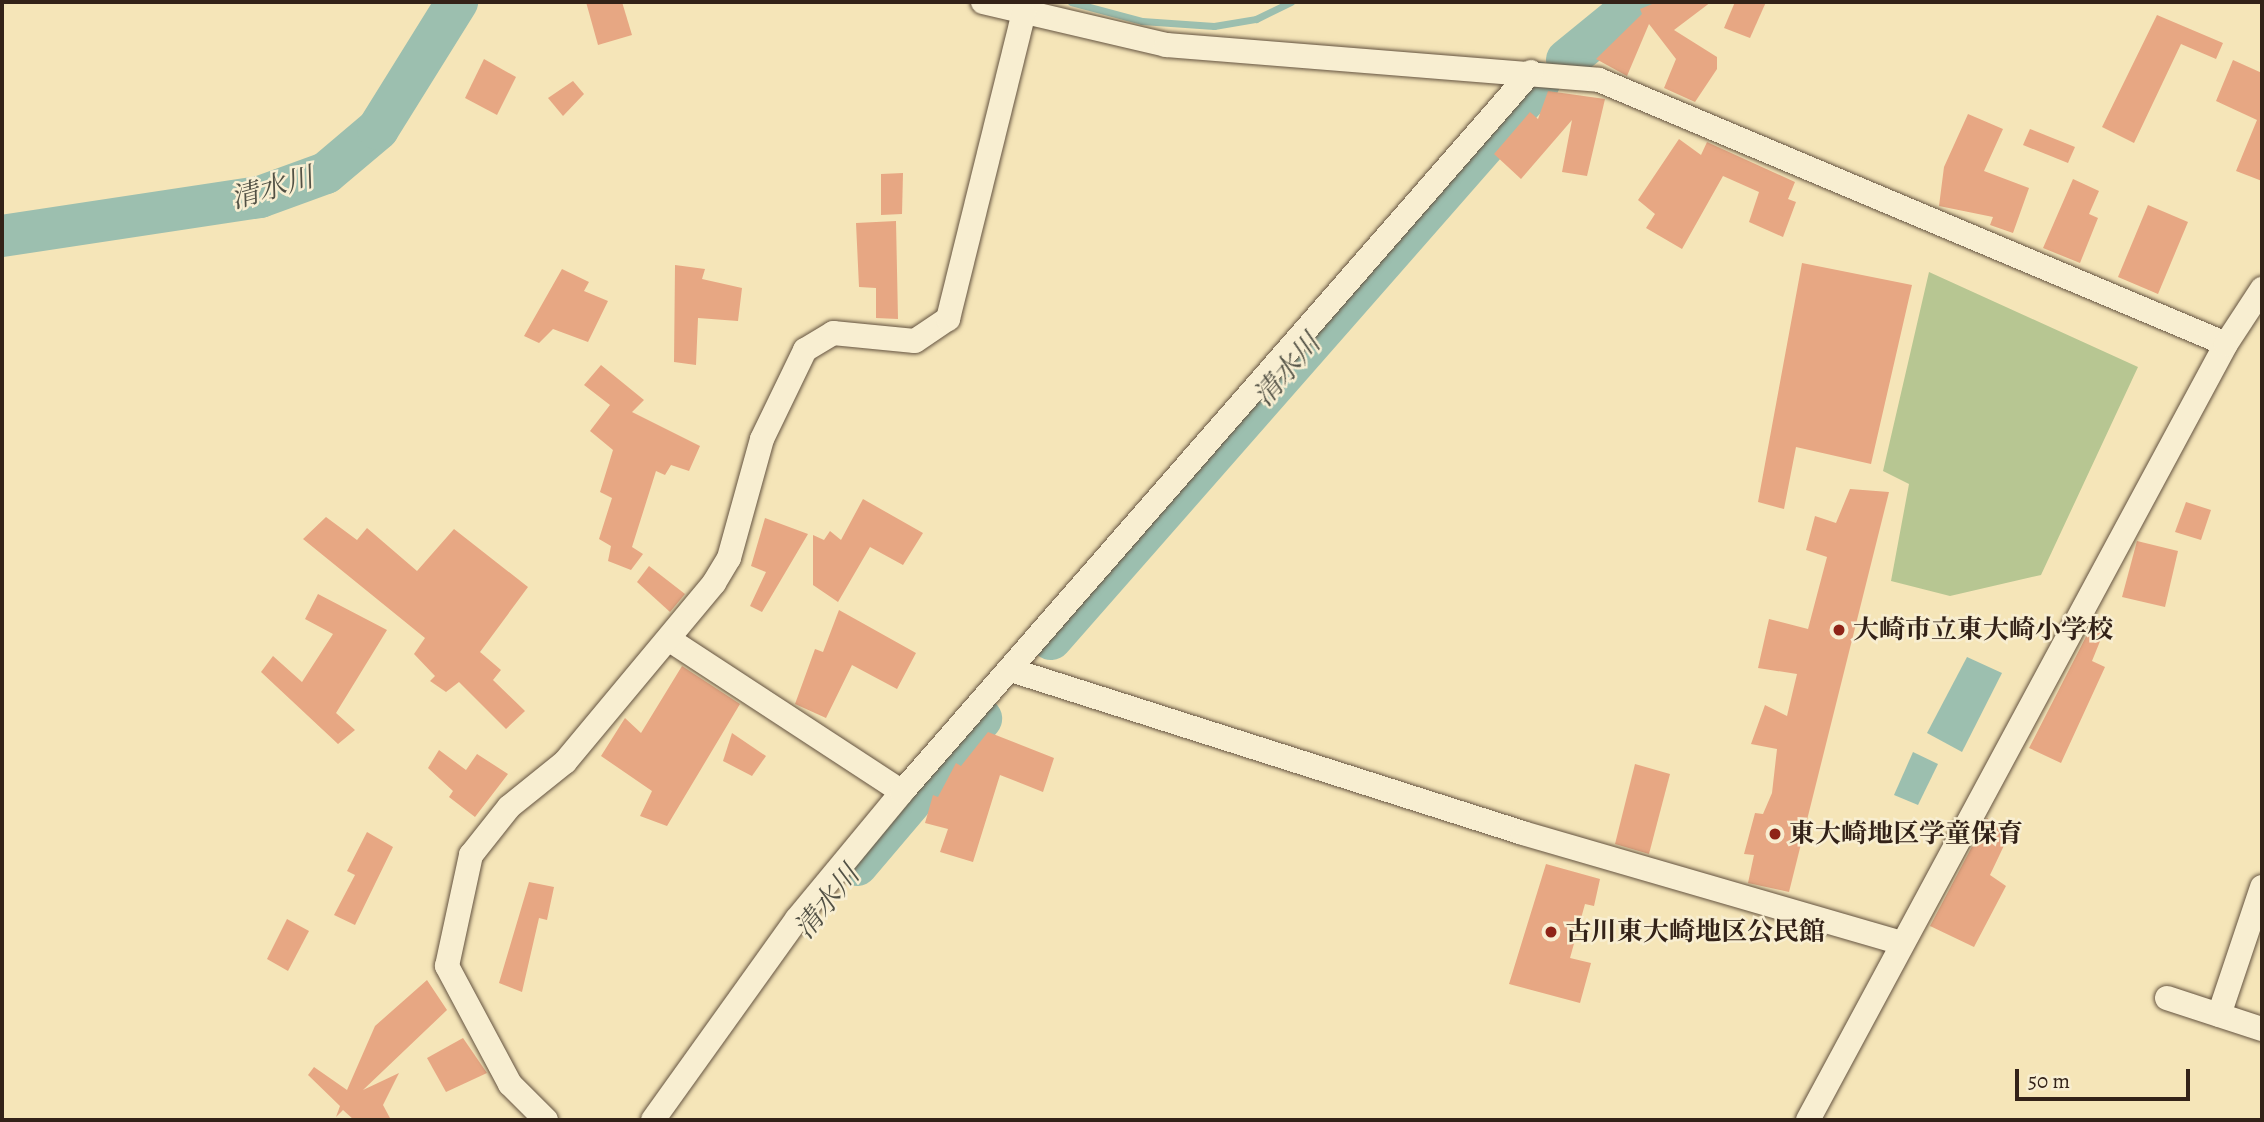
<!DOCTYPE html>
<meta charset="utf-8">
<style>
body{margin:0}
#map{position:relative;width:2264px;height:1122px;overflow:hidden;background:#f5e5b8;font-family:Alegreya,"Noto Serif JP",serif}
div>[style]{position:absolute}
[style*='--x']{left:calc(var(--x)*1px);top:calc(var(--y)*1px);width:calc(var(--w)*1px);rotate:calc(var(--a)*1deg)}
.green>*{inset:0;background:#b7c692}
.water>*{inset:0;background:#9cbfaf}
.stream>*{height:7px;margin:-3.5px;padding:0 3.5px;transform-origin:3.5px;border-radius:3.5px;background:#9cbfaf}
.river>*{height:42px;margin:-21px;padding:0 21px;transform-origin:21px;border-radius:21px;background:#9cbfaf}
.building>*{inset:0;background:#e7a783}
.roads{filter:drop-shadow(0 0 2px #645340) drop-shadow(0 0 2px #645340)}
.minor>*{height:24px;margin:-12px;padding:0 12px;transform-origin:12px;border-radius:12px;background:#f8eed1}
.dots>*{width:19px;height:19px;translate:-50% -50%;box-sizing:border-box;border:4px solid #f8eed1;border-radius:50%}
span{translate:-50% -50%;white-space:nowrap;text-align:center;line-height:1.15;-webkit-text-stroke:5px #f8eed1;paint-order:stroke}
.poi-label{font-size:26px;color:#332218;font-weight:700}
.left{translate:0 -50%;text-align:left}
.water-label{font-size:28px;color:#525145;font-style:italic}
.frame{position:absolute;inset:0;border:4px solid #332218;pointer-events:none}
.scale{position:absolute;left:2015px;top:1069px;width:175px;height:32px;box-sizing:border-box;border:4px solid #332218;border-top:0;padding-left:9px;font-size:21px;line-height:24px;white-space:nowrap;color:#332218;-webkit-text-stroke:5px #f8eed1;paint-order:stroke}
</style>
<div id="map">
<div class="green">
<div style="clip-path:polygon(1929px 272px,2138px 367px,2041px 575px,1950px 596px,1891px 581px,1909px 484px,1883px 471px)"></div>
</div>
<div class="water">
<div style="clip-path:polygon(1967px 657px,2002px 673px,1962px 752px,1927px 733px)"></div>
<div style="clip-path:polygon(1913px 752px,1938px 764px,1918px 805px,1894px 795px)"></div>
</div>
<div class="stream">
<div style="--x:1071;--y:2;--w:73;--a:15"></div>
<div style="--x:1142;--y:21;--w:72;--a:4"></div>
<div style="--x:1214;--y:26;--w:43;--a:-9.5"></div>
<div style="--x:1256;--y:19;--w:39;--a:-26"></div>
<div style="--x:449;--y:21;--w:29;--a:-41"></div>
</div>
<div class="river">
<div style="--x:1567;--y:60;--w:92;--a:-39.2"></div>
<div style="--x:2;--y:236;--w:261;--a:-8.6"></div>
<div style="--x:260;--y:197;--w:70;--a:-20"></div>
<div style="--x:326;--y:173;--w:68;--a:-40.2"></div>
<div style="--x:378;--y:129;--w:150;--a:-58.1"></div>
<div style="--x:1051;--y:639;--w:740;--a:-48.73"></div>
<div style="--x:857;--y:865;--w:192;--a:-49.7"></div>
</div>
<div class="building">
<div style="clip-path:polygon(586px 2px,622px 2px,632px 35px,598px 45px)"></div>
<div style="clip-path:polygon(1657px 2px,1711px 2px,1674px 30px,1717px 57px,1717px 69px,1695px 102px,1664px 88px,1676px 59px,1649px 24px,1627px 76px,1596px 59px,1642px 14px,1640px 9px)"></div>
<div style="clip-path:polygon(1735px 2px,1766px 2px,1750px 38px,1724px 28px)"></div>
<div style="clip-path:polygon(2157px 15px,2223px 43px,2216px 59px,2181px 44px,2134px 143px,2102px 127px)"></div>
<div style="clip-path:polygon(484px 59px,516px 77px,497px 115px,465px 98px)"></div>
<div style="clip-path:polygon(2233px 60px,2262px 73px,2262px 181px,2236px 171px,2257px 120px,2216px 101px)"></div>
<div style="clip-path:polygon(573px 81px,584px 94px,563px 116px,548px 98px)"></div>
<div style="clip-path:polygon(1548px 91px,1605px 99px,1587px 176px,1562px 172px,1572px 120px,1521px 179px,1494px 154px,1530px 112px,1538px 119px)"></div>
<div style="clip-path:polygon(1968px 114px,2003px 129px,1984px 171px,2029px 188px,2013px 233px,1990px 225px,1993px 217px,1939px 206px,1944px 167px)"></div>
<div style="clip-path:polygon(2030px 129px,2075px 147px,2068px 163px,2023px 145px)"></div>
<div style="clip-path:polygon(1679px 139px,1701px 155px,1707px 142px,1795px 182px,1788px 199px,1796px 202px,1783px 237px,1749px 222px,1759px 192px,1723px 176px,1682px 249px,1646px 228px,1655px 214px,1638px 200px)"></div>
<div style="clip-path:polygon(903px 173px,902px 214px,881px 215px,881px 174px)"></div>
<div style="clip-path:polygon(2073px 179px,2099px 191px,2089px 214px,2098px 218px,2080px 263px,2043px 248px)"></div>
<div style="clip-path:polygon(2148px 205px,2188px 222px,2158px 294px,2118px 277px)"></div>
<div style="clip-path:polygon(896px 221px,898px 319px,876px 318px,876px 288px,859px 287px,856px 223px)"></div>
<div style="clip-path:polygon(1802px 263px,1912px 285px,1871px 464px,1796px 447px,1784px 509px,1758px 502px)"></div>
<div style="clip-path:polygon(675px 265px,705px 269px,702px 279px,742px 288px,738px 321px,698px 318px,696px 365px,674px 362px)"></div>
<div style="clip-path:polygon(562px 269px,589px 282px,584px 291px,608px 301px,588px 342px,553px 329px,539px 343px,524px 336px)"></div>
<div style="clip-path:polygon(601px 365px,644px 400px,632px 412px,700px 446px,689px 471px,671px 465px,665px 475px,656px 471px,632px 547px,643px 554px,631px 570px,608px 561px,611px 546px,599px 539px,612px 498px,600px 492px,613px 450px,590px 431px,610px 405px,584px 385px)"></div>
<div style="clip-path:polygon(1850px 489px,1889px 492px,1789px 892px,1748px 883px,1754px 855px,1744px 854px,1755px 813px,1763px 814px,1772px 793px,1777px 749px,1751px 744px,1765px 705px,1787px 716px,1797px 674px,1758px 668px,1769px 619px,1808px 629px,1827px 557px,1806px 550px,1815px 516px,1836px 523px)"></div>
<div style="clip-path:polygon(863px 499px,923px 533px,903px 565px,870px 547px,838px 602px,813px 585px,813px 535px,824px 540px,830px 531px,841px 540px)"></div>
<div style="clip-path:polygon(2186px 502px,2211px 510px,2201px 540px,2175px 532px)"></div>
<div style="clip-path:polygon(326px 517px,357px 540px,367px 528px,417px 571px,454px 529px,528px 587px,480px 652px,501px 670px,493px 680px,525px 711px,506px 729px,459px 682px,446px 692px,430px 681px,435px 676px,414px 654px,425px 638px,303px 539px)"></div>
<div style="clip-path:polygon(765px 518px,808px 534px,762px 612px,750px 606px,766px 572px,751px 566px)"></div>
<div style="clip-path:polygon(2137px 541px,2178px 551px,2165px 607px,2122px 597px)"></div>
<div style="clip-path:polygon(649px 566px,685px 594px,670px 612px,637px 582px)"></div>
<div style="clip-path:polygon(318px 594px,387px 630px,336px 713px,355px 730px,338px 744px,261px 672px,273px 656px,302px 682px,333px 634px,305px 619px)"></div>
<div style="clip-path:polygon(839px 610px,916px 653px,897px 689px,852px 665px,826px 718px,795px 704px,815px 649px,823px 652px)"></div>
<div style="clip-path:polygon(2095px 619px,2107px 624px,2092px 661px,2105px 667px,2061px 763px,2029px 748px)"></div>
<div style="clip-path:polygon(682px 666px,740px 704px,667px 826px,640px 816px,652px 791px,601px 756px,625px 718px,641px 733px)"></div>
<div style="clip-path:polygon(988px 732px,1054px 758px,1043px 792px,1000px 775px,973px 862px,940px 852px,948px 829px,925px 823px,933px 795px,938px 797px,956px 763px,961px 766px)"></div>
<div style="clip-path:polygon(732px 733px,766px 756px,752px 776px,723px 761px)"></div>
<div style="clip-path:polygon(439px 750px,466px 770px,477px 754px,508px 774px,475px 817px,449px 797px,453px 791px,428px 768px)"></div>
<div style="clip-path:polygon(1635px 764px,1670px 774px,1649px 854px,1615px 844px)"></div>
<div style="clip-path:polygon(1987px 818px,2009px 835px,1990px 875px,2006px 886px,1974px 947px,1930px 926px)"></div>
<div style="clip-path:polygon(367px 832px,393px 847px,355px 925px,334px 915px,355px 875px,347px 871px)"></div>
<div style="clip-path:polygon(1546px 864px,1600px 879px,1594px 906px,1585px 904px,1570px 958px,1591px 963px,1580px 1003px,1509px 984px)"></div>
<div style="clip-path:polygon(529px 882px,554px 887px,547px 920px,539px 918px,522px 992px,499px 983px)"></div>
<div style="clip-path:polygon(287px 919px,309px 931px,288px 971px,267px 959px)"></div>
<div style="clip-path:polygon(427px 980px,447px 1010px,363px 1090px,399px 1073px,383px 1105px,391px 1120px,354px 1120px,343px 1110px,336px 1117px,340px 1106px,308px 1075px,314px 1067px,347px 1090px,375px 1026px)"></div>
<div style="clip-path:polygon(463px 1038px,487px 1073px,446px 1092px,427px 1058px)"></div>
</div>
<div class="roads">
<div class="minor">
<div style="--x:983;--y:2;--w:188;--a:13.2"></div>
<div style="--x:1166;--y:45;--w:434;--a:4.6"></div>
<div style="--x:1599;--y:80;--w:680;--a:22.83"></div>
<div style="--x:670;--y:640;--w:277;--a:33.2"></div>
<div style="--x:1011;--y:670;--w:537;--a:17.66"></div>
<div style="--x:1523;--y:833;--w:394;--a:16.2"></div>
<div style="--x:2167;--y:998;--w:100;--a:18.1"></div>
<div style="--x:2219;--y:1015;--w:135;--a:-71.4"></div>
<div style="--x:546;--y:1120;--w:51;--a:-135"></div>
<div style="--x:510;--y:1084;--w:134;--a:-118.1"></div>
<div style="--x:447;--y:966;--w:114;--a:-77.8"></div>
<div style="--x:471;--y:855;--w:61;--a:-51.6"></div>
<div style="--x:509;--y:807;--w:72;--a:-38.8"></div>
<div style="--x:565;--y:762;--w:233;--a:-50.2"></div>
<div style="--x:714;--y:583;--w:29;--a:-59"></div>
<div style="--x:729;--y:558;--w:123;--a:-74.5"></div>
<div style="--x:762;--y:439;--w:99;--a:-64.2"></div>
<div style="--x:805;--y:350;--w:33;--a:-31"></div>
<div style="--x:833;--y:333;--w:82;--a:5.6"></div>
<div style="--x:915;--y:341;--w:40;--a:-34"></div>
<div style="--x:948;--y:319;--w:315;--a:-76.1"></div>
<div style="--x:653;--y:1120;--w:247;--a:-54.4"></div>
<div style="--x:797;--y:919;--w:165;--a:-50.4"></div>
<div style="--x:902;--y:792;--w:956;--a:-48.86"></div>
<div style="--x:1808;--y:1120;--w:881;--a:-61.69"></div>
<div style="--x:2226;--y:344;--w:66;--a:-56.8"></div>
</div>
</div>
<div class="dots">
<div style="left:1839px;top:630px;background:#8f2418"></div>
<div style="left:1775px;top:834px;background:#8f2418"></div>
<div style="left:1551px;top:932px;background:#8f2418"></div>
</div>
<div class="poi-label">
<span class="left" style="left:1853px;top:630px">大崎市立東大崎小学校</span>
<span class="left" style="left:1789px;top:834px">東大崎地区学童保育</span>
<span class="left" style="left:1565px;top:932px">古川東大崎地区公民館</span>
</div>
<div class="water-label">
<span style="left:272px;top:188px;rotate:-16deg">清水川</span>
<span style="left:1287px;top:370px;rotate:-49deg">清水川</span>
<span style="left:827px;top:902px;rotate:-51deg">清水川</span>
</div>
<div class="frame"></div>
<div class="scale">50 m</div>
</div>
